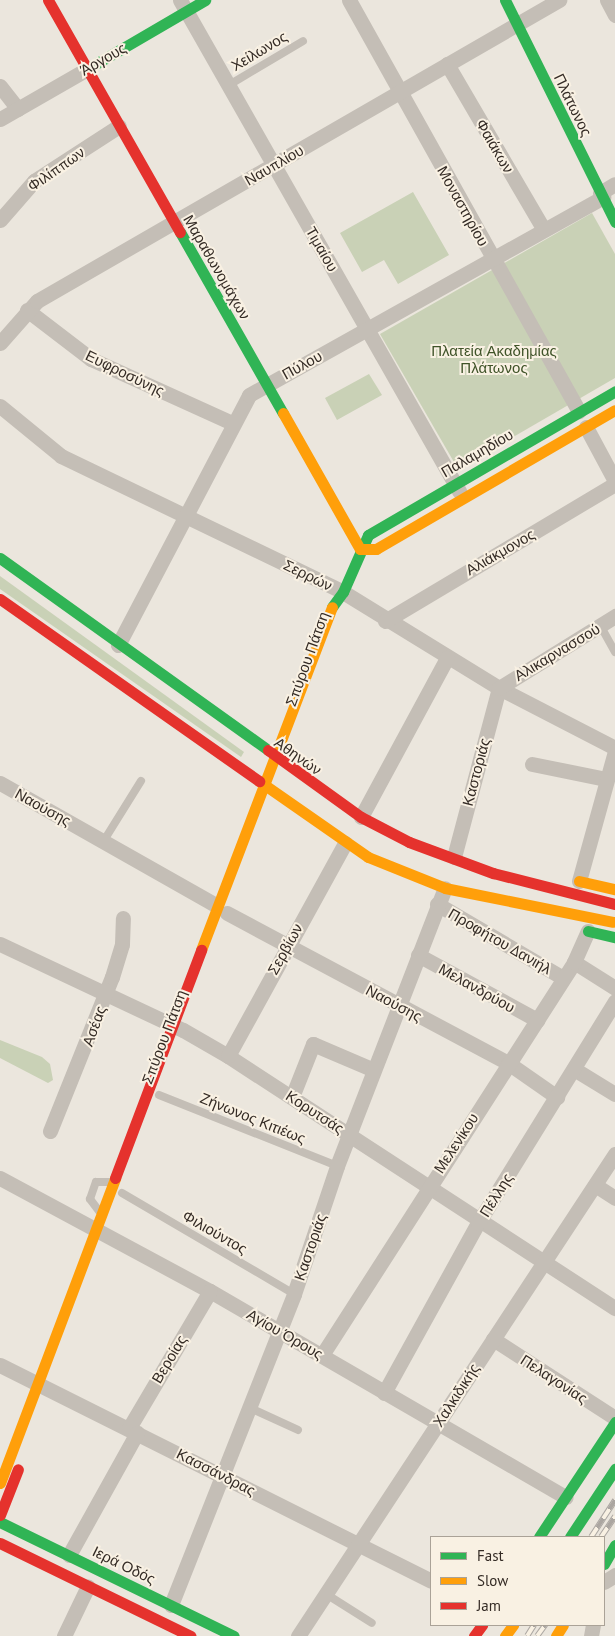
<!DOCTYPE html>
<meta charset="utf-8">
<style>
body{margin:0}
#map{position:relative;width:615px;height:1636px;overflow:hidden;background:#ebe6dd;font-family:"PT Sans",sans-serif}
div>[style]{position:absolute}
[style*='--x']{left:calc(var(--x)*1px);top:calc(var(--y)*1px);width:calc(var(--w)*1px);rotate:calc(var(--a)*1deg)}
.green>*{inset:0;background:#c9d1b6}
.lane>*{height:8px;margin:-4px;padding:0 4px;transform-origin:4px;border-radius:4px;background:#c4beb6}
.street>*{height:15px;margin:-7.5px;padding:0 7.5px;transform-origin:7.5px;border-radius:7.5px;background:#c4beb6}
.fast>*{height:11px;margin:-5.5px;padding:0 5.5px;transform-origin:5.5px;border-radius:5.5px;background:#30b455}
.slow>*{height:11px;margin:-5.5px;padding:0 5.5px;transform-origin:5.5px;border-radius:5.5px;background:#ff9f0a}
.jam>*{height:11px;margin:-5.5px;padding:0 5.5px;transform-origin:5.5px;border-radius:5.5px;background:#e5322d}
.rail>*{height:5.5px;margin-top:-2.75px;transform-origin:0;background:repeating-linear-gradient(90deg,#f9f1e3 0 11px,#aba6a1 0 22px);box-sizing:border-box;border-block:1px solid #aba6a1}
span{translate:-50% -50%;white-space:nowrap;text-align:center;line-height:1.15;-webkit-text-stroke:4px #f9f1e3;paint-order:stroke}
.street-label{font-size:15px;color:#342b25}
.park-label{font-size:15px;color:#3f5328}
.legend{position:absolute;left:430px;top:1536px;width:175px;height:90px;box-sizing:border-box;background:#f9f1e3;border:1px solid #aaa297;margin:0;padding:6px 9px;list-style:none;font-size:15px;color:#342b25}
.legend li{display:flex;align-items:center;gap:10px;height:25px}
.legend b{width:25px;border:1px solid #aaa297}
</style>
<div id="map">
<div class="green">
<div style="clip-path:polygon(413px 192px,449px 255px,398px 284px,384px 260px,362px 272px,340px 233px)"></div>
<div style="clip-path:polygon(592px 213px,615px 254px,615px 378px,458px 469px,380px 334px)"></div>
<div style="clip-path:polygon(369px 374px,382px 395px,337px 420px,325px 398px)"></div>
<div style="clip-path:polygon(0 576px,244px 752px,241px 757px,0 589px)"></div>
<div style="clip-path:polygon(0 1040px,42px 1057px,50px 1064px,53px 1080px,48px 1083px,0 1058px)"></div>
</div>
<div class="lane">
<div style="--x:229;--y:85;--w:86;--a:-30.7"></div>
<div style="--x:600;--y:625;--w:31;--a:61"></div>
<div style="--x:103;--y:842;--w:72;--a:-58.1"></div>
<div style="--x:159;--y:1095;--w:192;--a:21.7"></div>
<div style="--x:122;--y:1193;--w:199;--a:30.4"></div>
<div style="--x:99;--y:1211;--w:15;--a:-127"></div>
<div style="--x:90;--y:1199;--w:18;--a:-71"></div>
<div style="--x:96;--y:1182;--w:15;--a:0"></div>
<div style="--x:248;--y:1407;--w:55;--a:24.7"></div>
<div style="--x:326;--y:1594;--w:54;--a:32.2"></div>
</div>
<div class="street">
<div style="--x:180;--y:0;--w:565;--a:60.39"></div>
<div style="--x:349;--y:0;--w:471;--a:60.8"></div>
<div style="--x:607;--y:0;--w:17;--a:62"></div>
<div style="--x:447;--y:64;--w:190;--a:59.7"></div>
<div style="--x:0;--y:86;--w:29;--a:52"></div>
<div style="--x:0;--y:119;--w:100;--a:-29.9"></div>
<div style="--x:600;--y:193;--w:17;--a:-31"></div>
<div style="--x:0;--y:220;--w:52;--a:-48.9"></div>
<div style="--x:34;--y:181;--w:101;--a:-32.9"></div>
<div style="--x:27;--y:310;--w:81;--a:37.4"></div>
<div style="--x:91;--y:359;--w:155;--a:24.4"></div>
<div style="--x:0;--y:343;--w:56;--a:-48.6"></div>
<div style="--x:37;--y:301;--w:603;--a:-29.97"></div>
<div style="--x:0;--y:406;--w:79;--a:39.3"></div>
<div style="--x:61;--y:456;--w:313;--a:25.7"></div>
<div style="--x:343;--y:592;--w:183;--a:31.6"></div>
<div style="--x:499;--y:688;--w:131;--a:27.3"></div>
<div style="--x:586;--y:427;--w:61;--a:61.8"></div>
<div style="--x:385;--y:621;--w:268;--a:-30.8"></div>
<div style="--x:118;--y:645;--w:282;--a:-62.3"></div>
<div style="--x:249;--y:395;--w:406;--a:-29.2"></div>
<div style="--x:532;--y:764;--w:76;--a:11.5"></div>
<div style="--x:0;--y:783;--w:248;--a:29.5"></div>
<div style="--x:361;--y:817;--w:181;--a:-61.6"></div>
<div style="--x:454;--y:857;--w:175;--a:-75.1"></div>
<div style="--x:499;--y:688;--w:137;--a:-31.8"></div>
<div style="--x:579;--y:881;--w:135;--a:-74.5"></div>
<div style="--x:437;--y:904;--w:146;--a:30.4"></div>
<div style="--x:227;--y:913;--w:319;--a:28.1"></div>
<div style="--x:508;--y:1063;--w:60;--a:34.8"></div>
<div style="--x:0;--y:944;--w:202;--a:25.2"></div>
<div style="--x:183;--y:1030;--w:52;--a:30"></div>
<div style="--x:228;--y:1056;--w:462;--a:33.1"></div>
<div style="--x:418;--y:955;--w:136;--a:28.6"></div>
<div style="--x:574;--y:962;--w:49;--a:32.4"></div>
<div style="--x:228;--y:1056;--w:243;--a:-61.2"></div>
<div style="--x:574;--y:1069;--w:48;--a:31.4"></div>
<div style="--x:292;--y:1097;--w:57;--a:-68.4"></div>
<div style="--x:313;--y:1044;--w:66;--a:23.1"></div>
<div style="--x:50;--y:1131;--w:166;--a:-68.1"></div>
<div style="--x:112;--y:977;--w:34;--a:-73"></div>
<div style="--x:122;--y:944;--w:26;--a:-88"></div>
<div style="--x:0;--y:1178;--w:238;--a:28.3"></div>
<div style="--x:210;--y:1291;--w:411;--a:30.1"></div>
<div style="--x:595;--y:1185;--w:24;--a:33"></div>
<div style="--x:493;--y:1339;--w:145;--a:32.9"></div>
<div style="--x:322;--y:1355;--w:467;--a:-57.3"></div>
<div style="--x:574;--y:962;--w:34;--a:-66"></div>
<div style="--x:0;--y:1365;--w:482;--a:26.6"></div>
<div style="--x:384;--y:1393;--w:194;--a:-61.1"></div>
<div style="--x:478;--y:1223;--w:261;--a:-58.3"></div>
<div style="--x:129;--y:1428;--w:159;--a:-59.4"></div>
<div style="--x:69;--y:1555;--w:140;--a:-60.9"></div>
<div style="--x:604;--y:1582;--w:13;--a:-32"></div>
<div style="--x:171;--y:1605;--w:334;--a:-68.4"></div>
<div style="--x:294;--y:1294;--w:135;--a:-71.4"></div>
<div style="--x:337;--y:1166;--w:298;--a:-68.8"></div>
<div style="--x:64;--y:1636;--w:55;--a:-64.4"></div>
<div style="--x:298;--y:1636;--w:577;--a:-56.67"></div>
<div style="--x:591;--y:1636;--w:11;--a:-80"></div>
</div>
<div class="fast">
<div style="--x:505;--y:0;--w:248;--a:63.6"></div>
<div style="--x:87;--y:69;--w:137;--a:-30.3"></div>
<div style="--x:180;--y:232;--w:208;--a:60.4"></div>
<div style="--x:0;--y:558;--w:330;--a:35.6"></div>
<div style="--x:332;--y:607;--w:19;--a:-54"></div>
<div style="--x:343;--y:592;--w:62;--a:-66.3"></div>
<div style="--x:368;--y:535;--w:286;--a:-30.2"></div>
<div style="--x:588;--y:931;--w:28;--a:13"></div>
<div style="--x:0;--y:1522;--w:260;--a:26"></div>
<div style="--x:539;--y:1537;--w:138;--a:-56.5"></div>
<div style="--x:570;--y:1537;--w:82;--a:-56.5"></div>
<div style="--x:604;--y:1564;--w:22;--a:-60"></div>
</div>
<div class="slow">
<div style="--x:283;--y:413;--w:156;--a:60.5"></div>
<div style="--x:360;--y:549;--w:16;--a:0"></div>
<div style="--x:376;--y:549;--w:276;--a:-30.2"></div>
<div style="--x:259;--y:781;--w:133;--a:34.9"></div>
<div style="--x:368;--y:857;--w:83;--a:21.9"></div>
<div style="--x:445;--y:888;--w:171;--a:11.4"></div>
<div style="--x:579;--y:881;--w:37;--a:13"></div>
<div style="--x:201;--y:950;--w:367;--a:-69.1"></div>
<div style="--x:0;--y:1483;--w:326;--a:-69.3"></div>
<div style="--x:505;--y:1636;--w:14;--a:-54"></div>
<div style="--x:556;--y:1636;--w:13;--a:-58"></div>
</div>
<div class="jam">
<div style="--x:48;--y:0;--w:267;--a:60.4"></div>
<div style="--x:0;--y:599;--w:317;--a:35.1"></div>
<div style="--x:268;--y:750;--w:115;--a:35.8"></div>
<div style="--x:361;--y:817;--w:54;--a:27.5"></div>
<div style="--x:409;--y:842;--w:90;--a:20.3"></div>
<div style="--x:493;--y:873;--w:126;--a:14.3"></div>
<div style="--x:115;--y:1178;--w:244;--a:-69.3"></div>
<div style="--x:0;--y:1515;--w:49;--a:-68.6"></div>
<div style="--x:0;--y:1543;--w:212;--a:26"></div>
<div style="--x:474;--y:1636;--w:14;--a:-54"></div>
</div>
<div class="rail">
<div style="--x:591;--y:1537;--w:44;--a:-57"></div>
<div style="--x:601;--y:1537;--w:25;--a:-56"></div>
<div style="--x:527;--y:1636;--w:13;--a:-58"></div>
<div style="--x:537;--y:1636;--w:14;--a:-54"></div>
</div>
<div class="street-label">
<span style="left:259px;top:51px;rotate:-31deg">Χείλωνος</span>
<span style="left:103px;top:59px;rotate:-30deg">Άργους</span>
<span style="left:573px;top:105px;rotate:64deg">Πλάτωνος</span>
<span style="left:495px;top:146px;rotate:60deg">Φαιάκων</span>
<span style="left:274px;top:165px;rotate:-30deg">Ναυπλίου</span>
<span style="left:56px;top:169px;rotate:-35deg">Φιλίππων</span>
<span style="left:463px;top:206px;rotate:61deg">Μοναστηρίου</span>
<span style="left:322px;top:249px;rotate:60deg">Τιμαίου</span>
<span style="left:217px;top:267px;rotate:60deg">Μαραθωνομάχων</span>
<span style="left:302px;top:365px;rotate:-29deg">Πύλου</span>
<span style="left:125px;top:373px;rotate:26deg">Ευφροσύνης</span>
<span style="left:477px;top:453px;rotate:-30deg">Παλαμηδίου</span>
<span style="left:500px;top:552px;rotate:-30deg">Αλιάκμονος</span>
<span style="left:308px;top:575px;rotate:26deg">Σερρών</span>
<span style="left:557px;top:652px;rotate:-31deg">Αλικαρνασσού</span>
<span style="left:307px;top:659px;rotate:-70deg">Σπύρου Πάτση</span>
<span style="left:298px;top:756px;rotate:35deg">Αθηνών</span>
<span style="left:476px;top:772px;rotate:-75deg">Καστοριάς</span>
<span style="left:43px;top:807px;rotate:29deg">Ναούσης</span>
<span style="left:500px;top:941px;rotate:30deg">Προφήτου Δανιήλ</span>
<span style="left:285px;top:949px;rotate:-61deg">Σερβίων</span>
<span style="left:477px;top:988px;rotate:29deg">Μελανδρύου</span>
<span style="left:394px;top:1003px;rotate:28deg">Ναούσης</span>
<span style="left:94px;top:1026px;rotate:-70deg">Ασέας</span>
<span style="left:164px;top:1037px;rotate:-69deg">Σπύρου Πάτση</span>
<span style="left:315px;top:1112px;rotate:33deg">Κορυτσάς</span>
<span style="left:253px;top:1118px;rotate:22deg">Ζήνωνος Κιτιέως</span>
<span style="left:456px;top:1143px;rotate:-57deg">Μελενίκου</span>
<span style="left:496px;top:1195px;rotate:-58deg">Πέλλης</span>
<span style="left:215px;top:1232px;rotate:30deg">Φιλιούντος</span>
<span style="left:310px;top:1247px;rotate:-71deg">Καστοριάς</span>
<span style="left:285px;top:1334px;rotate:30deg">Αγίου Όρους</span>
<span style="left:169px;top:1359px;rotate:-59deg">Βεροίας</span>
<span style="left:554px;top:1379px;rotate:33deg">Πελαγονίας</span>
<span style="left:456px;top:1395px;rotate:-57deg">Χαλκιδικής</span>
<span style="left:216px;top:1472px;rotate:27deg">Κασσάνδρας</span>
<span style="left:124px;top:1565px;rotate:26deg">Ιερά Οδός</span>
</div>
<div class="park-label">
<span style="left:494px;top:359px">Πλατεία Ακαδημίας<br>Πλάτωνος</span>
</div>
<ul class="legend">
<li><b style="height:6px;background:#30b455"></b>Fast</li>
<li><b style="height:6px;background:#ff9f0a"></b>Slow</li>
<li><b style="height:6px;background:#e5322d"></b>Jam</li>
</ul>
</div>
